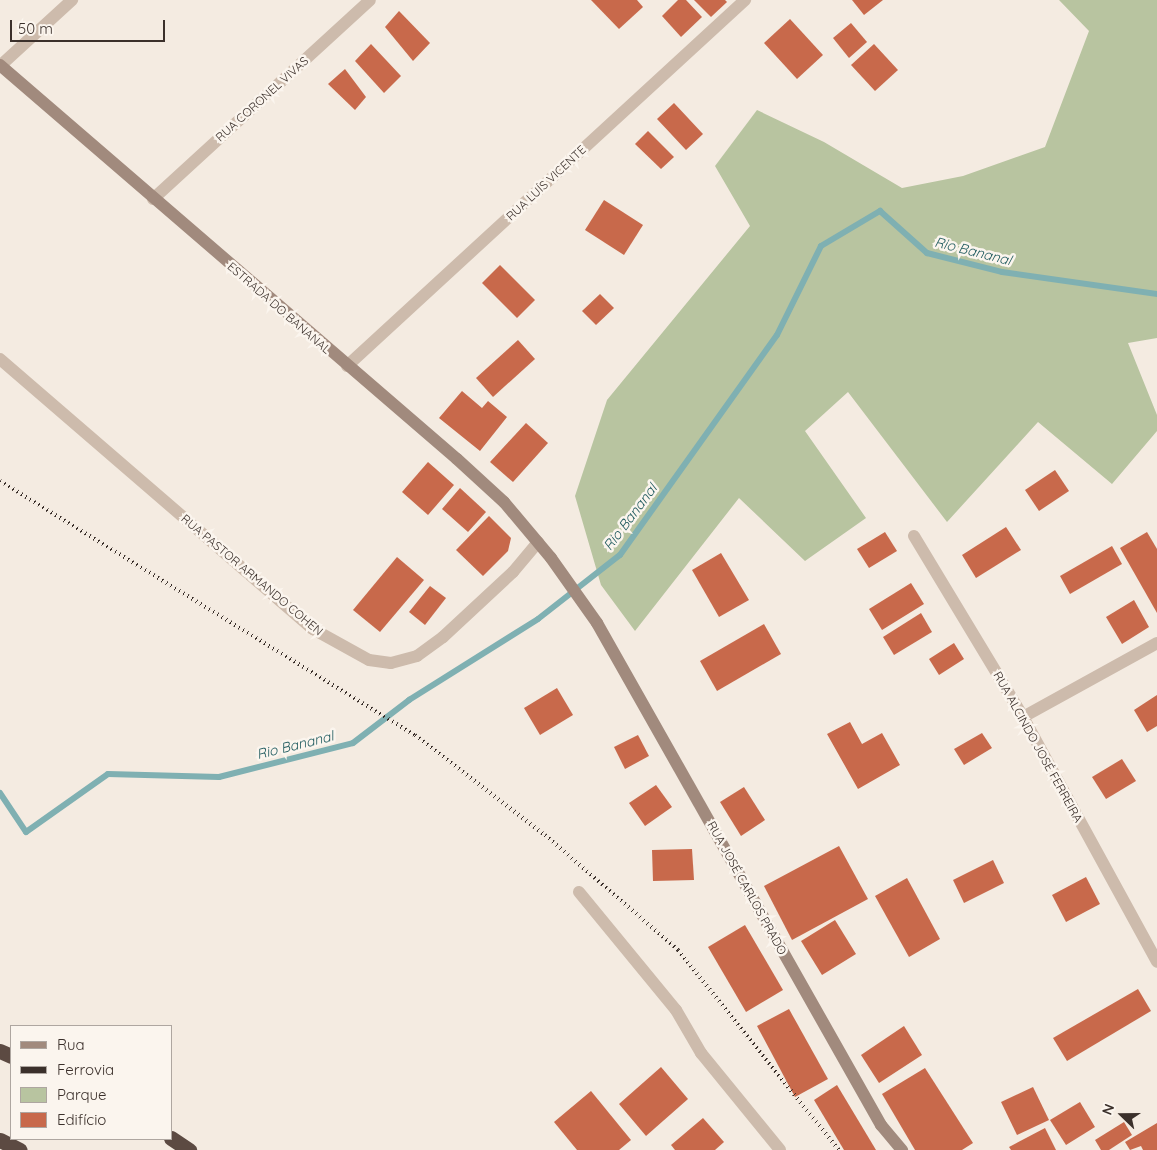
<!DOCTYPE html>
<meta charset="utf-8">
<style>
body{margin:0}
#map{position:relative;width:1157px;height:1150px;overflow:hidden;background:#f4ebe1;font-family:Quicksand,sans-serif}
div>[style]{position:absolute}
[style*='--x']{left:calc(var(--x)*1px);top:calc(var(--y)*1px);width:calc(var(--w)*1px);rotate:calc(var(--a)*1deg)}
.green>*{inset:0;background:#b8c4a0}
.stream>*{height:6px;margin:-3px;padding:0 3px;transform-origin:3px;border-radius:3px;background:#7fb0b2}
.building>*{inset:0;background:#c8694b}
.street>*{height:12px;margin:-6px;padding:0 6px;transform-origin:6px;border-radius:6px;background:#cdbbac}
.secondary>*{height:12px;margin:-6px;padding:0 6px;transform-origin:6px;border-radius:6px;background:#a18a7d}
.highway>*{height:15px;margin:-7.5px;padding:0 7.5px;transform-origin:7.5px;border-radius:7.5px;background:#5c4a42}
.rail>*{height:4px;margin-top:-2px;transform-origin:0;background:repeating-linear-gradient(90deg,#3b302b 0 1px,transparent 0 5px)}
span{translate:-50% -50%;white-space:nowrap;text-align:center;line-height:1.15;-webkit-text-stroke:5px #fbf5ee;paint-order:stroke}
.street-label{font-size:12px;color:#3b302b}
.water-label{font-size:14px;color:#1f5a5e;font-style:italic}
.legend{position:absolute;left:10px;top:1025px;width:162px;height:115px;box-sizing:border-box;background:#fbf5ee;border:1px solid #aea6a0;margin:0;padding:6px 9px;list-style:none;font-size:15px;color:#3b302b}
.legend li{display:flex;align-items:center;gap:10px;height:25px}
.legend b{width:25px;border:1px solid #aea6a0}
.north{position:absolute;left:1097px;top:1090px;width:50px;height:50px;-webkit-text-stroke:4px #fbf5ee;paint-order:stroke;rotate:292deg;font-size:14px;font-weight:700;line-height:20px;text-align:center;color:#3b302b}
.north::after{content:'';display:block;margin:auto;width:18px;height:22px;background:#3b302b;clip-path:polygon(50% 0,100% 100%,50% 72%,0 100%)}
.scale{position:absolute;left:10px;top:20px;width:155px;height:22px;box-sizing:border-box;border:2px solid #3b302b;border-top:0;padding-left:6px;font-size:15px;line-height:18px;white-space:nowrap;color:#3b302b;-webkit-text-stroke:4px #fbf5ee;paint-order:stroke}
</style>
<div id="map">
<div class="green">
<div style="clip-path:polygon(1059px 0,1157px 0,1157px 338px,1128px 343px,1157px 415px,1157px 431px,1112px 484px,1038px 422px,947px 522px,848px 392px,805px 431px,866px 518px,805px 561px,739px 498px,635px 631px,601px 585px,575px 496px,607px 400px,750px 226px,715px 166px,757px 110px,824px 142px,902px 188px,963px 176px,1045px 147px,1089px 31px)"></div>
</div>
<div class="stream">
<div style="--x:0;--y:793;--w:47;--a:56.3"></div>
<div style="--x:26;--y:832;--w:100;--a:-35.3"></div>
<div style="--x:108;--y:774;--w:111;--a:1.5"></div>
<div style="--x:219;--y:777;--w:138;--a:-14.2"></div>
<div style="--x:353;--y:743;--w:71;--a:-37.5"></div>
<div style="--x:409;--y:700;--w:152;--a:-32.1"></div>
<div style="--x:538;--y:619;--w:104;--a:-38"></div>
<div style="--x:620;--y:555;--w:270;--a:-54.5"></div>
<div style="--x:777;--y:335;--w:99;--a:-63.7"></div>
<div style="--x:821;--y:246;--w:69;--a:-30.7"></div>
<div style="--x:880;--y:211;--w:63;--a:41.8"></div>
<div style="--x:927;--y:253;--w:77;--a:14.2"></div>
<div style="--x:1002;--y:272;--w:157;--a:8.1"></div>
</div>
<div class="building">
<div style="clip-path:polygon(591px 0,637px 0,643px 7px,619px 29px)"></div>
<div style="clip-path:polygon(678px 0,686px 0,702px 17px,681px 37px,662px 16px)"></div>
<div style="clip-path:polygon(694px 0,725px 0,727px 2px,711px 17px)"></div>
<div style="clip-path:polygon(852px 0,883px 0,864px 15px)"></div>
<div style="clip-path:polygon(399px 11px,430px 43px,413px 61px,385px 27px)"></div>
<div style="clip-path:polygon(790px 19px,823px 55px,797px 79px,764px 43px)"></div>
<div style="clip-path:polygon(851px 23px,867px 42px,849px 58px,833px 38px)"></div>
<div style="clip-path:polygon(371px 44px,401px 76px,384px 93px,355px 61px)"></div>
<div style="clip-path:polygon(874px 44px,898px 70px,875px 91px,851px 65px)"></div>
<div style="clip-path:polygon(345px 69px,366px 97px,355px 110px,328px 84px)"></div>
<div style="clip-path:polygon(674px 103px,703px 134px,686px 150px,657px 119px)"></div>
<div style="clip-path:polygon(648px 131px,674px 157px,661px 169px,635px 144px)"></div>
<div style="clip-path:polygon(604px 200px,643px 225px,624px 255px,585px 230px)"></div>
<div style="clip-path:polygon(500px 265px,535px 300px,517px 318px,482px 283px)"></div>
<div style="clip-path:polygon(600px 294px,614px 308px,596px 325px,582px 311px)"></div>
<div style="clip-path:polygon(518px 340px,535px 359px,493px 397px,476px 378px)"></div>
<div style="clip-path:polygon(462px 391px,482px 408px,488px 401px,507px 417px,480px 451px,439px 418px)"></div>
<div style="clip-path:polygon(526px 423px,548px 443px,513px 482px,490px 462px)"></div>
<div style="clip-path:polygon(428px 462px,454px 485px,428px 515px,402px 492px)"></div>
<div style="clip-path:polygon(1055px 470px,1069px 491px,1039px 511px,1025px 490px)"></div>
<div style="clip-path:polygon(460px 488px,486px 512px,468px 532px,442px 509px)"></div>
<div style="clip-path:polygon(489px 516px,511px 538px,508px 551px,483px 576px,456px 550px)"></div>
<div style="clip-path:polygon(1006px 527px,1021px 550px,976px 578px,962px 555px)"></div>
<div style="clip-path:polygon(885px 532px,897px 551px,869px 568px,857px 549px)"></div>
<div style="clip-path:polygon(1147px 532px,1157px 549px,1157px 613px,1120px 548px)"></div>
<div style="clip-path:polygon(1112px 546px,1122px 564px,1070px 594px,1060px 576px)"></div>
<div style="clip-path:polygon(721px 553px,749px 600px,719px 617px,692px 570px)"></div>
<div style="clip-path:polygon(397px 557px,424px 580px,380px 632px,353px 610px)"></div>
<div style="clip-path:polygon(911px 583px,924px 604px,882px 630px,869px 609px)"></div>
<div style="clip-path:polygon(430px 586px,446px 598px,425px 625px,409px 612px)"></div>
<div style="clip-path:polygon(1134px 600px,1149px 627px,1122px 644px,1106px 617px)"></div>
<div style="clip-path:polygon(921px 613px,932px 632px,894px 655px,883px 637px)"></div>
<div style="clip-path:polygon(764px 624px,781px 654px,717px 691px,700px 661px)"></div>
<div style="clip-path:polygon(954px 643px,964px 659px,939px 675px,929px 659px)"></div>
<div style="clip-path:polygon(557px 688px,573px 715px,540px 735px,524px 708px)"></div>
<div style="clip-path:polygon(1157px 695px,1157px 726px,1147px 732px,1134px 710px)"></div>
<div style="clip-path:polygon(850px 722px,862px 744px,882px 733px,900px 765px,858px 789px,827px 734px)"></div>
<div style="clip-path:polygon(982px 733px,992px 748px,964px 765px,954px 749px)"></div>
<div style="clip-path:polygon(638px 735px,649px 756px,625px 769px,614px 747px)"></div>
<div style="clip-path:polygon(1122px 759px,1136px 781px,1106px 799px,1092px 777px)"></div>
<div style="clip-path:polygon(656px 785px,672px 807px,645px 826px,629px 803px)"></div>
<div style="clip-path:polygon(744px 787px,765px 820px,741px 836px,720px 802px)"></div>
<div style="clip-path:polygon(839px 846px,868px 899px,792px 940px,764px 886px)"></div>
<div style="clip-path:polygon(692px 849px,694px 880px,653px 881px,652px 850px)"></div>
<div style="clip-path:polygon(993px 860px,1004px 883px,964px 903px,953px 880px)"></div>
<div style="clip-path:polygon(1086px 877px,1100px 904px,1066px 922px,1052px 895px)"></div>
<div style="clip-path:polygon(907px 878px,940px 939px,909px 957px,875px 896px)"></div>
<div style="clip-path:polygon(835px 920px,856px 954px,822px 975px,801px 941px)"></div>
<div style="clip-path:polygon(745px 925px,783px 990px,746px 1012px,708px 947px)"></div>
<div style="clip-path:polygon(1138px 989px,1151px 1011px,1067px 1061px,1053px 1038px)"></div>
<div style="clip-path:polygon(789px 1009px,828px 1079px,795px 1097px,757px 1026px)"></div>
<div style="clip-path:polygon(904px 1026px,922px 1055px,879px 1083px,861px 1055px)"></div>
<div style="clip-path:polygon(661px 1067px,688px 1099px,646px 1136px,619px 1104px)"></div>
<div style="clip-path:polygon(925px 1068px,973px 1143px,962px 1150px,915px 1150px,882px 1094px)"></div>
<div style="clip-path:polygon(837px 1085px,876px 1150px,844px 1150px,814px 1100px)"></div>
<div style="clip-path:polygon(1033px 1087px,1049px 1120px,1017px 1135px,1001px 1102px)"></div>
<div style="clip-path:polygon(591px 1091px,631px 1140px,619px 1150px,577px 1150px,554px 1122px)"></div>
<div style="clip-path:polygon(1080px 1102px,1095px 1127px,1066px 1145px,1050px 1120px)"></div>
<div style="clip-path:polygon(703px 1118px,724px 1142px,715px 1150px,675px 1150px,671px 1145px)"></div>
<div style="clip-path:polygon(1124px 1122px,1132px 1135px,1109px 1150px,1101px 1150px,1095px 1140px)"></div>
<div style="clip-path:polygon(1157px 1123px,1157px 1150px,1143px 1150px,1141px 1146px,1130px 1150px,1125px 1142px)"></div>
<div style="clip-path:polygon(1045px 1128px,1056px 1150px,1011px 1150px,1009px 1147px)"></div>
</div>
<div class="street">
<div style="--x:0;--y:66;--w:98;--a:-42.5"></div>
<div style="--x:153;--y:199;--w:294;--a:-42.5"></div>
<div style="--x:0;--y:359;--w:413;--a:40.8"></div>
<div style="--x:313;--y:629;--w:64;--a:29"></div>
<div style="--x:369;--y:660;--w:22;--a:8"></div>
<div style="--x:391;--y:663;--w:27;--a:-15"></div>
<div style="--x:417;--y:656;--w:32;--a:-36"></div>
<div style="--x:443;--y:637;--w:96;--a:-42.9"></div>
<div style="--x:513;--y:572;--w:39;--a:-50"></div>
<div style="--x:347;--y:366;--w:541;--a:-42.6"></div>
<div style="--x:914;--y:536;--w:211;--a:58.9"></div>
<div style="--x:1023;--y:717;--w:279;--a:61.3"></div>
<div style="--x:1023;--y:717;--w:153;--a:-28.9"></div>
<div style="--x:579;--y:892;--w:153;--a:50.6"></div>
<div style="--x:676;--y:1010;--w:50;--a:59.8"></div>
<div style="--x:701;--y:1053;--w:125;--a:50.8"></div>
</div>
<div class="secondary">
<div style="--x:0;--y:65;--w:603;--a:40.77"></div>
<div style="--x:457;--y:459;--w:64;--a:42.5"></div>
<div style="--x:504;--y:502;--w:73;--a:50"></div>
<div style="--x:551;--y:558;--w:80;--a:54.7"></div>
<div style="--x:597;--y:623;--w:577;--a:60.5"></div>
<div style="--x:881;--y:1125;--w:33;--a:50"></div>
</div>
<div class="highway">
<div style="--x:0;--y:1051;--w:12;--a:24"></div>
<div style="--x:171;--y:1138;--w:22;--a:34"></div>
<div style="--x:0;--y:1140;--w:22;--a:27"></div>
</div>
<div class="rail">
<div style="--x:0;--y:481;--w:487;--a:31.5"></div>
<div style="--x:415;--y:735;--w:164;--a:37.6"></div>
<div style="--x:545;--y:835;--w:176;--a:40.8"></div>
<div style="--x:678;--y:950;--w:257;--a:51.2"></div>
</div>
<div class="street-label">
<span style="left:262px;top:99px;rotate:-42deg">RUA CORONEL VIVAS</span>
<span style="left:546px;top:183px;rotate:-43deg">RUA LUÍS VICENTE</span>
<span style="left:279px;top:308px;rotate:41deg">ESTRADA DO BANANAL</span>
<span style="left:252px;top:575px;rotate:40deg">RUA PASTOR ARMANDO COHEN</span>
<span style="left:1038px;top:747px;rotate:61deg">RUA ALCINDO JOSÉ FERREIRA</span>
<span style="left:747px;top:888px;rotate:61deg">RUA JOSÉ CARLOS PRADO</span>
</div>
<div class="water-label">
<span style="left:973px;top:251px;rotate:14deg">Rio Bananal</span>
<span style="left:630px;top:517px;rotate:-53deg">Rio Bananal</span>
<span style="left:295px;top:745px;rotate:-14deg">Rio Bananal</span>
</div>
<ul class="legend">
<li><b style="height:6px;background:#a18a7d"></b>Rua</li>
<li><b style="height:6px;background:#3b302b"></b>Ferrovia</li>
<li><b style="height:14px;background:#b8c4a0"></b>Parque</li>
<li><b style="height:14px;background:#c8694b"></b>Edifício</li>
</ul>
<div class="north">N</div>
<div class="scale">50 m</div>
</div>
